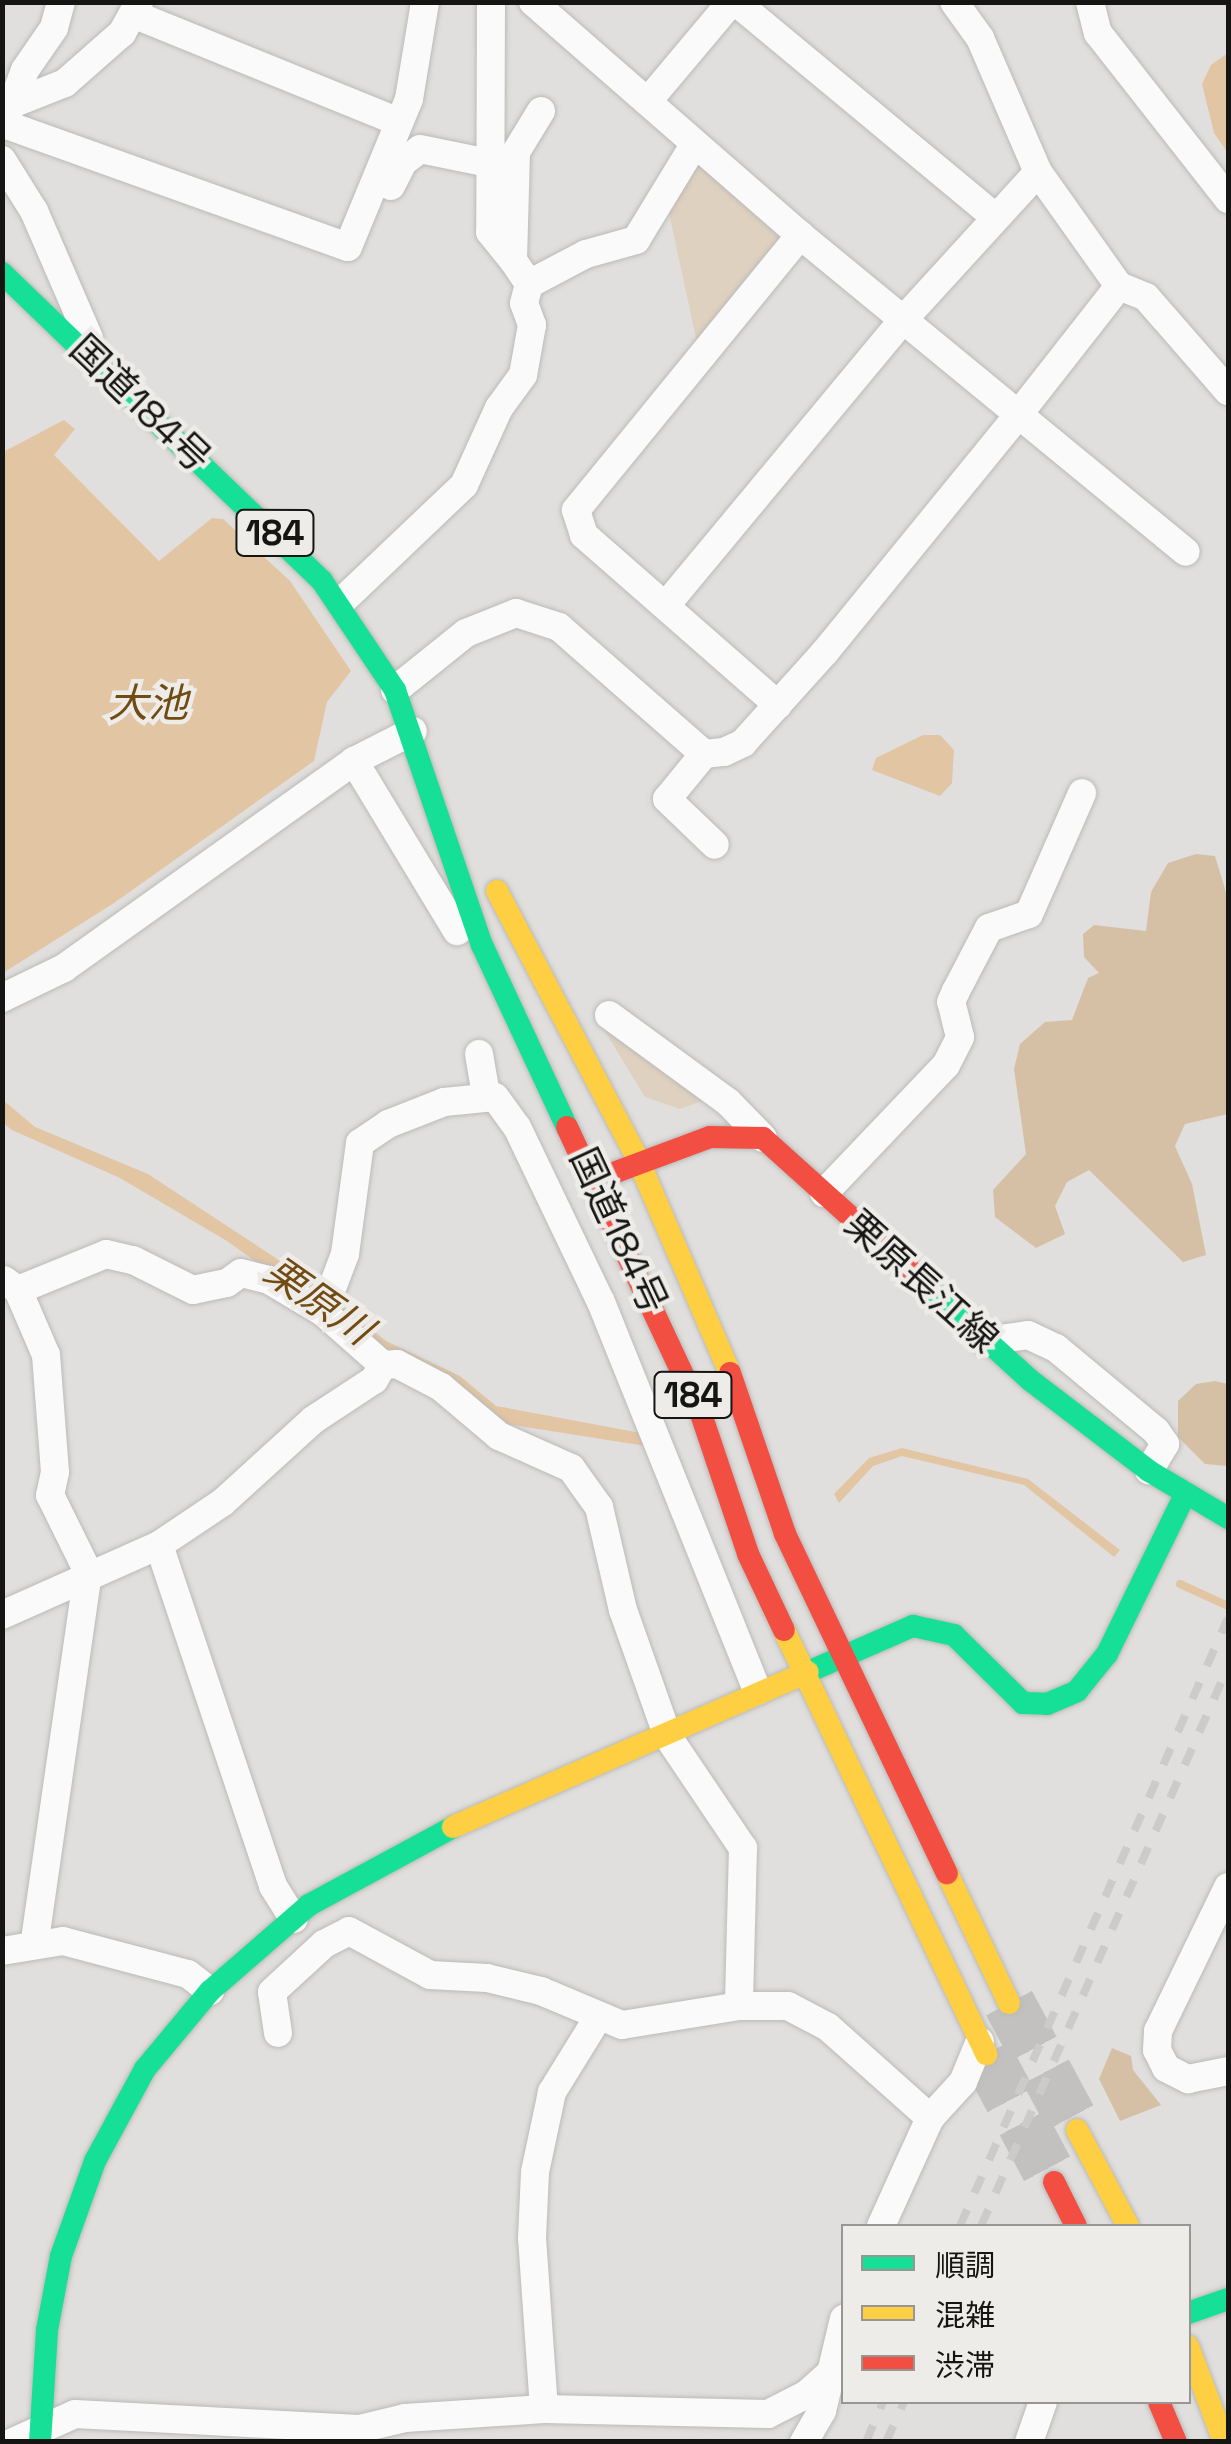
<!DOCTYPE html>
<meta charset="utf-8">
<style>
body{margin:0}
#map{position:relative;width:1231px;height:2444px;overflow:hidden;background:#e0dfdd;font-family:"Space Grotesk","Noto Sans JP",sans-serif}
div>[style]{position:absolute}
[style*='--x']{left:calc(var(--x)*1px);top:calc(var(--y)*1px);width:calc(var(--w)*1px);rotate:calc(var(--a)*1deg)}
.green>*{inset:0;background:#dfd1bf}
.forest>*{inset:0;background:#d6c0a5}
.water>*{inset:0;background:#e2c5a3}
.stream>*{height:8px;margin:-4px;padding:0 4px;transform-origin:4px;border-radius:4px;background:#e2c5a3}
.highway-tunnel>*{height:52px;margin-top:-26px;transform-origin:0;background:repeating-linear-gradient(90deg,#c2c1bf 0 52px,transparent 0 78px)}
.roads{filter:drop-shadow(0 0 2px #babab8) drop-shadow(0 0 2px #babab8)}
.street>*{height:28px;margin:-14px;padding:0 14px;transform-origin:14px;border-radius:14px;background:#fafafa}
.fast>*{height:22px;margin:-11px;padding:0 11px;transform-origin:11px;border-radius:11px;background:#16e098}
.slow>*{height:22px;margin:-11px;padding:0 11px;transform-origin:11px;border-radius:11px;background:#ffcf43}
.jam>*{height:22px;margin:-11px;padding:0 11px;transform-origin:11px;border-radius:11px;background:#f24e42}
.rail>*{height:8px;margin-top:-4px;transform-origin:0;background:repeating-linear-gradient(90deg,#cccbca 0 18px,transparent 0 36px)}
span{translate:-50% -50%;white-space:nowrap;text-align:center;line-height:1.15;-webkit-text-stroke:9px #eeece9;paint-order:stroke}
.shield-label span{padding:2px 8px;background:#eeece9;border:2px solid;border-radius:8px;-webkit-text-stroke-width:0}
.shield-label{font-size:35px;color:#151514;font-weight:700}
.street-label{font-size:38px;color:#151514}
.water-label{font-size:40px;color:#724b12;font-style:italic}
.frame{position:absolute;inset:0;border:5px solid #151514;pointer-events:none}
.legend{position:absolute;left:841px;top:2224px;width:350px;height:180px;box-sizing:border-box;background:#eeece9;border:2px solid #979694;margin:0;padding:12px 18px;list-style:none;font-size:30px;color:#151514}
.legend li{display:flex;align-items:center;gap:20px;height:50px}
.legend b{width:50px;border:2px solid #979694}
</style>
<div id="map">
<div class="green">
<div style="clip-path:polygon(692px 158px,782px 239px,698px 347px,665px 195px)"></div>
<div style="clip-path:polygon(601px 1025px,704px 1100px,680px 1109px,645px 1097px)"></div>
</div>
<div class="forest">
<div style="clip-path:polygon(1196px 854px,1215px 856px,1228px 899px,1228px 1114px,1185px 1124px,1175px 1146px,1192px 1184px,1206px 1255px,1183px 1262px,1089px 1170px,1067px 1182px,1055px 1206px,1065px 1234px,1036px 1248px,995px 1217px,993px 1190px,1026px 1154px,1014px 1069px,1020px 1044px,1045px 1022px,1072px 1020px,1088px 978px,1099px 973px,1084px 957px,1083px 934px,1094px 925px,1146px 931px,1151px 892px,1168px 863px)"></div>
<div style="clip-path:polygon(1215px 1381px,1228px 1384px,1228px 1466px,1205px 1464px,1178px 1437px,1178px 1401px,1196px 1384px)"></div>
<div style="clip-path:polygon(1112px 2048px,1131px 2056px,1133px 2070px,1161px 2105px,1120px 2121px,1099px 2079px)"></div>
</div>
<div class="water">
<div style="clip-path:polygon(1228px 53px,1228px 153px,1214px 133px,1202px 84px,1211px 65px)"></div>
<div style="clip-path:polygon(64px 420px,75px 429px,54px 455px,159px 561px,212px 518px,223px 519px,290px 581px,351px 671px,327px 702px,314px 761px,114px 903px,3px 973px,3px 452px)"></div>
<div style="clip-path:polygon(923px 735px,940px 735px,954px 750px,952px 783px,940px 796px,872px 770px,876px 758px)"></div>
<div style="clip-path:polygon(3px 1100px,35px 1127px,148px 1174px,312px 1282px,386px 1341px,460px 1376px,496px 1406px,646px 1434px,652px 1447px,506px 1424px,380px 1351px,227px 1241px,120px 1178px,12px 1130px,3px 1123px)"></div>
<div style="clip-path:polygon(902px 1448px,1028px 1479px,1120px 1550px,1114px 1557px,1024px 1485px,902px 1456px,873px 1466px,839px 1503px,834px 1494px,869px 1458px)"></div>
</div>
<div class="stream">
<div style="--x:1180;--y:1584;--w:53;--a:24.6"></div>
</div>
<div class="highway-tunnel">
<div style="--x:1009;--y:2003;--w:144;--a:61.8"></div>
<div style="--x:986;--y:2054;--w:145;--a:62"></div>
</div>
<div class="roads">
<div class="street">
<div style="--x:491;--y:2;--w:230;--a:90.2"></div>
<div style="--x:490;--y:232;--w:36;--a:51"></div>
<div style="--x:533;--y:2;--w:354;--a:41.1"></div>
<div style="--x:800;--y:235;--w:499;--a:39.4"></div>
<div style="--x:736;--y:2;--w:335;--a:39.7"></div>
<div style="--x:1090;--y:2;--w:32;--a:76"></div>
<div style="--x:1098;--y:33;--w:211;--a:51.9"></div>
<div style="--x:133;--y:14;--w:287;--a:22.1"></div>
<div style="--x:648;--y:101;--w:129;--a:-50"></div>
<div style="--x:12;--y:104;--w:36;--a:-69"></div>
<div style="--x:25;--y:70;--w:51;--a:-55.4"></div>
<div style="--x:54;--y:28;--w:27;--a:-75"></div>
<div style="--x:4;--y:124;--w:365;--a:19.7"></div>
<div style="--x:348;--y:247;--w:160;--a:-67.6"></div>
<div style="--x:409;--y:99;--w:98;--a:-80.6"></div>
<div style="--x:2;--y:126;--w:24;--a:-66"></div>
<div style="--x:12;--y:104;--w:57;--a:-21.6"></div>
<div style="--x:65;--y:83;--w:76;--a:-41.3"></div>
<div style="--x:122;--y:33;--w:35;--a:-61"></div>
<div style="--x:2;--y:160;--w:60;--a:57.9"></div>
<div style="--x:34;--y:211;--w:138;--a:66.6"></div>
<div style="--x:391;--y:186;--w:27;--a:-63"></div>
<div style="--x:403;--y:162;--w:21;--a:-37"></div>
<div style="--x:420;--y:149;--w:75;--a:11.6"></div>
<div style="--x:529;--y:284;--w:64;--a:-27.8"></div>
<div style="--x:586;--y:254;--w:52;--a:-15.6"></div>
<div style="--x:636;--y:240;--w:111;--a:-58.6"></div>
<div style="--x:1119;--y:286;--w:29;--a:22"></div>
<div style="--x:1146;--y:297;--w:125;--a:48.9"></div>
<div style="--x:341;--y:602;--w:170;--a:-43.6"></div>
<div style="--x:464;--y:485;--w:85;--a:-65.6"></div>
<div style="--x:499;--y:408;--w:41;--a:-54"></div>
<div style="--x:523;--y:375;--w:51;--a:-79.8"></div>
<div style="--x:532;--y:325;--w:23;--a:-110"></div>
<div style="--x:524;--y:303;--w:20;--a:-75"></div>
<div style="--x:529;--y:284;--w:29;--a:-124"></div>
<div style="--x:513;--y:260;--w:108;--a:-88.4"></div>
<div style="--x:516;--y:152;--w:48;--a:-58.6"></div>
<div style="--x:667;--y:604;--w:369;--a:-50.3"></div>
<div style="--x:903;--y:320;--w:200;--a:-47.6"></div>
<div style="--x:395;--y:690;--w:91;--a:-38.8"></div>
<div style="--x:466;--y:633;--w:54;--a:-21.8"></div>
<div style="--x:516;--y:613;--w:45;--a:18"></div>
<div style="--x:559;--y:627;--w:193;--a:41.2"></div>
<div style="--x:704;--y:754;--w:20;--a:-6"></div>
<div style="--x:724;--y:752;--w:21;--a:-25"></div>
<div style="--x:743;--y:743;--w:122;--a:-48"></div>
<div style="--x:825;--y:652;--w:306;--a:-50.8"></div>
<div style="--x:1018;--y:415;--w:164;--a:-51.9"></div>
<div style="--x:1119;--y:286;--w:140;--a:-125.4"></div>
<div style="--x:1038;--y:172;--w:146;--a:-113.4"></div>
<div style="--x:980;--y:38;--w:44;--a:-125.8"></div>
<div style="--x:778;--y:705;--w:258;--a:-138.8"></div>
<div style="--x:584;--y:535;--w:26;--a:-108"></div>
<div style="--x:576;--y:510;--w:355;--a:-50.8"></div>
<div style="--x:704;--y:754;--w:58;--a:129.4"></div>
<div style="--x:667;--y:799;--w:66;--a:43.8"></div>
<div style="--x:354;--y:761;--w:199;--a:58.8"></div>
<div style="--x:2;--y:998;--w:69;--a:-25.8"></div>
<div style="--x:64;--y:968;--w:356;--a:-35.5"></div>
<div style="--x:354;--y:761;--w:66;--a:-27"></div>
<div style="--x:609;--y:1015;--w:147;--a:36.2"></div>
<div style="--x:728;--y:1102;--w:50;--a:45.8"></div>
<div style="--x:479;--y:1054;--w:42;--a:80.3"></div>
<div style="--x:824;--y:1193;--w:177;--a:-46.4"></div>
<div style="--x:946;--y:1065;--w:31;--a:-63"></div>
<div style="--x:960;--y:1037;--w:36;--a:-104"></div>
<div style="--x:951;--y:1002;--w:12;--a:-66"></div>
<div style="--x:956;--y:991;--w:71;--a:-62.4"></div>
<div style="--x:989;--y:928;--w:42;--a:-19.3"></div>
<div style="--x:1029;--y:914;--w:132;--a:-66.3"></div>
<div style="--x:4;--y:1280;--w:17;--a:36"></div>
<div style="--x:18;--y:1290;--w:71;--a:66.7"></div>
<div style="--x:46;--y:1355;--w:117;--a:85.6"></div>
<div style="--x:55;--y:1472;--w:24;--a:102"></div>
<div style="--x:50;--y:1495;--w:86;--a:63.7"></div>
<div style="--x:88;--y:1572;--w:374;--a:98.2"></div>
<div style="--x:18;--y:1290;--w:95;--a:-22.2"></div>
<div style="--x:106;--y:1254;--w:28;--a:13"></div>
<div style="--x:133;--y:1260;--w:67;--a:26.6"></div>
<div style="--x:193;--y:1290;--w:35;--a:-12"></div>
<div style="--x:227;--y:1283;--w:17;--a:-36"></div>
<div style="--x:241;--y:1273;--w:29;--a:14"></div>
<div style="--x:269;--y:1280;--w:63;--a:30.7"></div>
<div style="--x:323;--y:1312;--w:80;--a:41.5"></div>
<div style="--x:383;--y:1365;--w:14;--a:-4"></div>
<div style="--x:397;--y:1364;--w:50;--a:27.6"></div>
<div style="--x:441;--y:1387;--w:76;--a:40.2"></div>
<div style="--x:499;--y:1436;--w:79;--a:24"></div>
<div style="--x:571;--y:1468;--w:48;--a:54.3"></div>
<div style="--x:599;--y:1507;--w:106;--a:76.9"></div>
<div style="--x:623;--y:1610;--w:135;--a:70.5"></div>
<div style="--x:668;--y:1737;--w:134;--a:56"></div>
<div style="--x:743;--y:1848;--w:158;--a:91.5"></div>
<div style="--x:323;--y:1312;--w:62;--a:-69.2"></div>
<div style="--x:345;--y:1254;--w:112;--a:-82.3"></div>
<div style="--x:360;--y:1143;--w:34;--a:-34"></div>
<div style="--x:388;--y:1124;--w:60;--a:-21.4"></div>
<div style="--x:444;--y:1102;--w:51;--a:-5.6"></div>
<div style="--x:495;--y:1097;--w:37;--a:54"></div>
<div style="--x:517;--y:1127;--w:194;--a:64.4"></div>
<div style="--x:601;--y:1302;--w:419;--a:68.1"></div>
<div style="--x:985;--y:1341;--w:43;--a:-7.9"></div>
<div style="--x:1028;--y:1335;--w:31;--a:25"></div>
<div style="--x:1056;--y:1348;--w:130;--a:39.7"></div>
<div style="--x:1156;--y:1431;--w:16;--a:55"></div>
<div style="--x:1165;--y:1444;--w:31;--a:121"></div>
<div style="--x:159;--y:1545;--w:360;--a:71.5"></div>
<div style="--x:273;--y:1886;--w:39;--a:58"></div>
<div style="--x:2;--y:1615;--w:172;--a:-24"></div>
<div style="--x:159;--y:1545;--w:77;--a:-33.9"></div>
<div style="--x:223;--y:1502;--w:122;--a:-42.3"></div>
<div style="--x:313;--y:1420;--w:73;--a:-33.3"></div>
<div style="--x:374;--y:1380;--w:17;--a:-59"></div>
<div style="--x:1228;--y:1887;--w:160;--a:115.9"></div>
<div style="--x:1158;--y:2031;--w:19;--a:93"></div>
<div style="--x:1157;--y:2050;--w:20;--a:63"></div>
<div style="--x:1166;--y:2068;--w:25;--a:27"></div>
<div style="--x:1188;--y:2079;--w:41;--a:-11.3"></div>
<div style="--x:2;--y:1951;--w:62;--a:-9.3"></div>
<div style="--x:63;--y:1941;--w:129;--a:14.8"></div>
<div style="--x:188;--y:1974;--w:28;--a:38"></div>
<div style="--x:278;--y:2033;--w:41;--a:-98.3"></div>
<div style="--x:272;--y:1992;--w:71;--a:-42.7"></div>
<div style="--x:324;--y:1944;--w:28;--a:-27"></div>
<div style="--x:349;--y:1931;--w:92;--a:28.5"></div>
<div style="--x:430;--y:1975;--w:57;--a:3"></div>
<div style="--x:487;--y:1978;--w:56;--a:13.5"></div>
<div style="--x:541;--y:1991;--w:88;--a:22.8"></div>
<div style="--x:622;--y:2025;--w:119;--a:-9.2"></div>
<div style="--x:739;--y:2006;--w:49;--a:0"></div>
<div style="--x:788;--y:2006;--w:45;--a:27.7"></div>
<div style="--x:828;--y:2027;--w:137;--a:41.7"></div>
<div style="--x:881;--y:2226;--w:119;--a:-65.6"></div>
<div style="--x:930;--y:2118;--w:49;--a:-47.5"></div>
<div style="--x:963;--y:2082;--w:44;--a:-67.5"></div>
<div style="--x:544;--y:2409;--w:171;--a:-94"></div>
<div style="--x:532;--y:2238;--w:66;--a:-87.4"></div>
<div style="--x:535;--y:2172;--w:82;--a:-78"></div>
<div style="--x:552;--y:2092;--w:86;--a:-58.3"></div>
<div style="--x:13;--y:2442;--w:68;--a:-24.3"></div>
<div style="--x:75;--y:2414;--w:284;--a:3"></div>
<div style="--x:359;--y:2429;--w:47;--a:-13.4"></div>
<div style="--x:405;--y:2418;--w:139;--a:-3.7"></div>
<div style="--x:544;--y:2409;--w:224;--a:1.3"></div>
<div style="--x:768;--y:2414;--w:44;--a:-27.1"></div>
<div style="--x:807;--y:2394;--w:36;--a:-42"></div>
<div style="--x:804;--y:2442;--w:36;--a:-60"></div>
<div style="--x:822;--y:2411;--w:95;--a:-76.6"></div>
<div style="--x:1029;--y:2442;--w:42;--a:-70.7"></div>
</div>
<div class="fast">
<div style="--x:2;--y:273;--w:444;--a:43.9"></div>
<div style="--x:322;--y:581;--w:131;--a:56.2"></div>
<div style="--x:395;--y:690;--w:269;--a:71.2"></div>
<div style="--x:482;--y:945;--w:201;--a:65"></div>
<div style="--x:926;--y:1285;--w:141;--a:42.4"></div>
<div style="--x:1030;--y:1380;--w:150;--a:37.4"></div>
<div style="--x:1149;--y:1471;--w:92;--a:30.7"></div>
<div style="--x:808;--y:1672;--w:115;--a:-23.7"></div>
<div style="--x:913;--y:1626;--w:42;--a:12.4"></div>
<div style="--x:954;--y:1635;--w:97;--a:44.6"></div>
<div style="--x:1023;--y:1703;--w:24;--a:2"></div>
<div style="--x:1047;--y:1704;--w:33;--a:-23"></div>
<div style="--x:1077;--y:1691;--w:48;--a:-51"></div>
<div style="--x:1107;--y:1654;--w:177;--a:-63.9"></div>
<div style="--x:1188;--y:2313;--w:42;--a:-19.3"></div>
<div style="--x:40;--y:2442;--w:112;--a:-86.4"></div>
<div style="--x:47;--y:2330;--w:75;--a:-79.3"></div>
<div style="--x:61;--y:2256;--w:101;--a:-70.3"></div>
<div style="--x:95;--y:2161;--w:105;--a:-61.5"></div>
<div style="--x:145;--y:2069;--w:102;--a:-50.2"></div>
<div style="--x:210;--y:1991;--w:131;--a:-41"></div>
<div style="--x:309;--y:1905;--w:164;--a:-28.4"></div>
</div>
<div class="slow">
<div style="--x:497;--y:891;--w:306;--a:62.3"></div>
<div style="--x:639;--y:1162;--w:230;--a:66.7"></div>
<div style="--x:784;--y:1630;--w:470;--a:64.5"></div>
<div style="--x:453;--y:1827;--w:387;--a:-23.6"></div>
<div style="--x:947;--y:1873;--w:144;--a:64.5"></div>
<div style="--x:1077;--y:2130;--w:109;--a:62"></div>
<div style="--x:1188;--y:2346;--w:103;--a:69.4"></div>
</div>
<div class="jam">
<div style="--x:567;--y:1127;--w:314;--a:64.9"></div>
<div style="--x:700;--y:1411;--w:151;--a:71.4"></div>
<div style="--x:748;--y:1554;--w:84;--a:64.7"></div>
<div style="--x:616;--y:1172;--w:100;--a:-20.4"></div>
<div style="--x:710;--y:1137;--w:53;--a:1.1"></div>
<div style="--x:763;--y:1138;--w:219;--a:42"></div>
<div style="--x:730;--y:1373;--w:170;--a:71.1"></div>
<div style="--x:785;--y:1534;--w:376;--a:64.5"></div>
<div style="--x:1054;--y:2182;--w:49;--a:63.4"></div>
<div style="--x:1159;--y:2402;--w:43;--a:67"></div>
</div>
</div>
<div class="rail">
<div style="--x:960;--y:2226;--w:664;--a:-66.21"></div>
<div style="--x:981;--y:2226;--w:611;--a:-66.16"></div>
<div style="--x:866;--y:2442;--w:43;--a:-67"></div>
<div style="--x:886;--y:2442;--w:44;--a:-65.8"></div>
</div>
<div class="shield-label">
<span style="left:275px;top:533px">184</span>
<span style="left:693px;top:1395px">184</span>
</div>
<div class="street-label">
<span style="left:140px;top:404px;rotate:44deg">国道184号</span>
<span style="left:618px;top:1231px;rotate:65deg">国道184号</span>
<span style="left:921px;top:1282px;rotate:42deg">栗原長江線</span>
</div>
<div class="water-label">
<span style="left:148px;top:704px">大池</span>
<span style="left:318px;top:1301px;rotate:35deg">栗原川</span>
</div>
<div class="frame"></div>
<ul class="legend">
<li><b style="height:12px;background:#16e098"></b>順調</li>
<li><b style="height:12px;background:#ffcf43"></b>混雑</li>
<li><b style="height:12px;background:#f24e42"></b>渋滞</li>
</ul>
</div>
